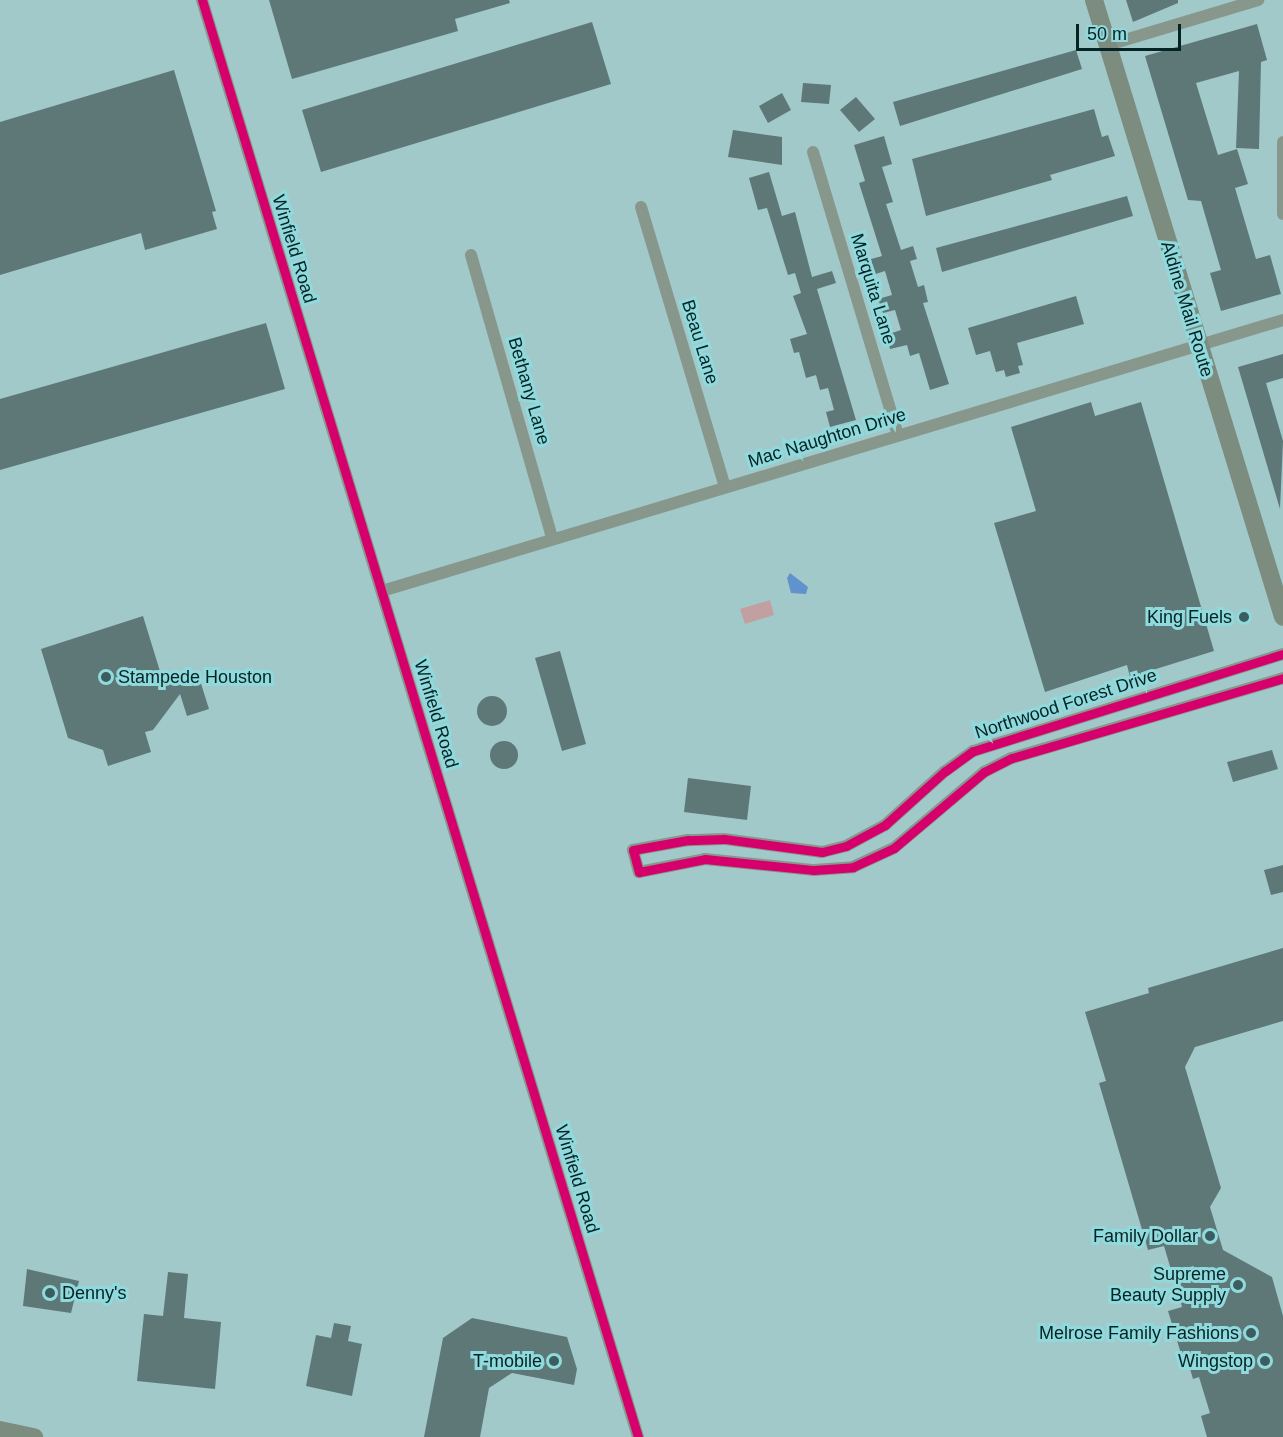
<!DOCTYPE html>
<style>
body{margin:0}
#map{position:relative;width:1283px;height:1437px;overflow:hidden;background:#a2c9ca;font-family:Helvetica,sans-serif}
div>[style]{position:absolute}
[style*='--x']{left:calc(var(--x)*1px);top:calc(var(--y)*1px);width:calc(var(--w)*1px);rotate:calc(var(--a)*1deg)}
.green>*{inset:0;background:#c29fa0}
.water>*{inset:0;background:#6092cd}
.building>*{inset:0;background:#5d7877}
.round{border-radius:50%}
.minor>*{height:12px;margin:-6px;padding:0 6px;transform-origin:6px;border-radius:6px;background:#88978c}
.secondary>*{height:18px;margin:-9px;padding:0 9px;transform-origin:9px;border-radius:9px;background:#7c8d7f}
.cycleway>*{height:9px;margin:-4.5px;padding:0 4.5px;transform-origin:4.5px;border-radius:4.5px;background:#d6006c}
.dots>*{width:16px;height:16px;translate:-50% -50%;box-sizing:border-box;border:3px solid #90d9dc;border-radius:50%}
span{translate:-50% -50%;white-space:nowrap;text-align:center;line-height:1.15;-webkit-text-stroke:6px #90d9dc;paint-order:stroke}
.street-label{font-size:18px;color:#042325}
.poi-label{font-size:18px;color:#042325}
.right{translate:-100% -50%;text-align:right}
.left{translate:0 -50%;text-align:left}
.scale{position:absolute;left:1076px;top:24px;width:105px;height:27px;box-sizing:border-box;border:3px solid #042325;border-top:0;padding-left:8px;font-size:18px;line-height:21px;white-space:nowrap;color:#042325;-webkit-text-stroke:4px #90d9dc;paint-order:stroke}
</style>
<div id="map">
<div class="green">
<div style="clip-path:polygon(770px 600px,774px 615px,745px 624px,740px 609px)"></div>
</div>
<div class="water">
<div style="clip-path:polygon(790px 573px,808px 587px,806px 594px,791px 593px,787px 578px)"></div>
</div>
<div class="building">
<div style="clip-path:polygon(269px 0,509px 0,510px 3px,455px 19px,458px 31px,292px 79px)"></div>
<div style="clip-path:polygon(1126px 0,1178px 0,1178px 3px,1133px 22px)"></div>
<div style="clip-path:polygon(592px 22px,611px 84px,321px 172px,302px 110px)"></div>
<div style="clip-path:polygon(1257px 24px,1267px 60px,1261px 62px,1259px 149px,1236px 148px,1239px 71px,1196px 83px,1218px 155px,1237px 149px,1248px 184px,1235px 188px,1256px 259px,1270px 255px,1281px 294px,1221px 311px,1210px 273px,1221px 270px,1201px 201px,1188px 200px,1145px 56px)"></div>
<div style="clip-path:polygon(1076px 50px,1082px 69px,900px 126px,893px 102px)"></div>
<div style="clip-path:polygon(174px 70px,216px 211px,212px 212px,217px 229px,145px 250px,141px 233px,0 275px,0 122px)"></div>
<div style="clip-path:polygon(803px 83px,831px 85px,829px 104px,801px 102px)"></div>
<div style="clip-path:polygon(782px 93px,791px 110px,768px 123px,759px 106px)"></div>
<div style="clip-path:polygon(856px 97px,875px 119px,859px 132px,840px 110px)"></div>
<div style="clip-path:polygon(1094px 109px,1102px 137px,1108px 135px,1115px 156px,1050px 175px,1052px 180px,926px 216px,912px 159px)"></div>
<div style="clip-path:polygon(733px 130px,782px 137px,782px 165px,728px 157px)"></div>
<div style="clip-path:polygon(884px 136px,892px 164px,882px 167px,893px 202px,886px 204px,901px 250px,913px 246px,917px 259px,910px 261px,918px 287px,924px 285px,928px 302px,923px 303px,949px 384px,930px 390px,919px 353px,910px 356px,907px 345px,890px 349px,886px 335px,901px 330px,895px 310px,883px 313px,878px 299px,892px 295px,885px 271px,869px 276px,864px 261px,882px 256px,859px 183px,865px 181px,854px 145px)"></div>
<div style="clip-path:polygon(769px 172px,782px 216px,795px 212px,812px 277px,832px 271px,836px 283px,817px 289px,856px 420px,830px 427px,826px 412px,834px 410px,828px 388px,820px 390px,816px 375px,806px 378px,799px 352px,794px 353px,790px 339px,807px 334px,793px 296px,801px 293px,795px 273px,788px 275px,767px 208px,758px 210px,749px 178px)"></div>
<div style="clip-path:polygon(1127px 196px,1133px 216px,942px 272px,936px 248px)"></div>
<div style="clip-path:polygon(1076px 296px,1084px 324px,1017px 343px,1023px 365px,1018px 366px,1020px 373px,1006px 377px,1004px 370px,996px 372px,990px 351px,976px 355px,968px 328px)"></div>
<div style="clip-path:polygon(266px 323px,285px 389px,0 470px,0 399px)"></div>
<div style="clip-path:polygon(1283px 354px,1283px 378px,1266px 383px,1283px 441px,1280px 509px,1238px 367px)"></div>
<div style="clip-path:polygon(1091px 402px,1095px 416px,1141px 402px,1214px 651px,1130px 677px,1127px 665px,1045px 692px,994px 523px,1036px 511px,1011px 427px)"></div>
<div style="clip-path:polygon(143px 616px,163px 681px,197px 671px,209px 709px,187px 716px,180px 694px,153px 730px,145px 732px,151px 752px,108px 766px,103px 750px,68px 738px,41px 649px)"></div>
<div style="clip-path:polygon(560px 651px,586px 744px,562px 751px,535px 658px)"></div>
<div class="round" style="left:477px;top:696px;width:30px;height:30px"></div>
<div class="round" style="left:490px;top:741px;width:28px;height:28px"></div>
<div style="clip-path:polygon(1272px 750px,1278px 769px,1233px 782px,1227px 762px)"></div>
<div style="clip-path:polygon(688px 778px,751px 786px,747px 820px,684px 812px)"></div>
<div style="clip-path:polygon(1283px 865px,1283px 892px,1271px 895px,1264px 870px)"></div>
<div style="clip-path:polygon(1283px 948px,1283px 1021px,1195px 1047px,1185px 1067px,1221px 1188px,1210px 1207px,1223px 1250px,1272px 1277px,1283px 1316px,1283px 1437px,1207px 1437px,1201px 1416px,1210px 1413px,1199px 1377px,1193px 1379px,1186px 1355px,1182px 1357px,1168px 1311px,1182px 1307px,1164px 1246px,1148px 1250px,1099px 1083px,1106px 1081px,1085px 1012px,1149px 993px,1148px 988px)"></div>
<div style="clip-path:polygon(27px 1269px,79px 1281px,71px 1313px,23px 1306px)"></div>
<div style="clip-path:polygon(168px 1272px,188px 1274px,184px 1318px,221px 1322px,215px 1389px,137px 1381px,144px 1314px,163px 1316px)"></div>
<div style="clip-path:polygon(472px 1318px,567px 1337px,577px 1369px,574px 1385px,512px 1373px,489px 1388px,480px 1437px,424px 1437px,443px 1338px)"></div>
<div style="clip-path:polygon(334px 1323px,351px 1326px,348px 1341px,362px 1344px,352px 1396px,306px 1386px,316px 1335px,331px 1338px)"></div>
</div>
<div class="minor">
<div style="--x:202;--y:0;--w:1502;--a:73.12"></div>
<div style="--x:1108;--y:45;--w:157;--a:-16.7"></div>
<div style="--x:1283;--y:142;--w:72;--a:90"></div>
<div style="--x:813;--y:152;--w:296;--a:73.3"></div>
<div style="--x:641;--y:207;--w:292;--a:73.3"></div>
<div style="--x:471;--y:255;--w:293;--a:74"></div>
<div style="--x:382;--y:591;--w:941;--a:-16.74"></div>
<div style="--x:1283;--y:654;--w:325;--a:162.6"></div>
<div style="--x:973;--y:751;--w:34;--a:144"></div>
<div style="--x:945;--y:771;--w:81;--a:138"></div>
<div style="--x:885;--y:825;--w:44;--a:151.7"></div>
<div style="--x:846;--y:846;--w:25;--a:166"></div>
<div style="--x:822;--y:852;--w:99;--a:-172.4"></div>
<div style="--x:724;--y:839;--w:36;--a:178"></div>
<div style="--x:688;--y:840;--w:56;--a:169.7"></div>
<div style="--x:633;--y:850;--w:23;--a:75"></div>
<div style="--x:639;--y:872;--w:67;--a:-11.1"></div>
<div style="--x:705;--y:859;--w:110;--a:5.8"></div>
<div style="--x:814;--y:870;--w:39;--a:-4"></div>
<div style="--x:853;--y:867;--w:45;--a:-24.9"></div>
<div style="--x:894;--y:848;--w:118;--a:-40.2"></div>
<div style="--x:984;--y:772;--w:31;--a:-27"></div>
<div style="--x:1012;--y:758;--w:283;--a:-16.4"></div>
</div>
<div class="secondary">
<div style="--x:1094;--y:0;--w:645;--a:72.97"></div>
<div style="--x:0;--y:1430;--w:35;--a:12"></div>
</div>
<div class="cycleway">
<div style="--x:202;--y:0;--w:1502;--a:73.12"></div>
<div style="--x:1283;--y:654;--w:325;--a:162.6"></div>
<div style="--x:973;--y:751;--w:34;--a:144"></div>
<div style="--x:945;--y:771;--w:81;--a:138"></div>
<div style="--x:885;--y:825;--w:44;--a:151.7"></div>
<div style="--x:846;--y:846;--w:25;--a:166"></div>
<div style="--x:822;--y:852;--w:99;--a:-172.4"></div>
<div style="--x:724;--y:839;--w:36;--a:178"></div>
<div style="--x:688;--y:840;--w:56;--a:169.7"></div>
<div style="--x:633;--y:850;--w:23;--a:75"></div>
<div style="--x:639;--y:872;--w:67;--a:-11.1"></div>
<div style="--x:705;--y:859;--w:110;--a:5.8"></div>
<div style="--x:814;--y:870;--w:39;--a:-4"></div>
<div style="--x:853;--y:867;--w:45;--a:-24.9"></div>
<div style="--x:894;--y:848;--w:118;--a:-40.2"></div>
<div style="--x:984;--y:772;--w:31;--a:-27"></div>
<div style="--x:1012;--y:758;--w:283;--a:-16.4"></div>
</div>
<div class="dots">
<div style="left:1244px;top:617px;background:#3b5d5f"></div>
<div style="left:106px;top:677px;background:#3b5d5f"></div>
<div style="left:1210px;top:1236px;background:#3b5d5f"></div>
<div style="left:1238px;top:1285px;background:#3b5d5f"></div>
<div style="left:50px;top:1293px;background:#3b5d5f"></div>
<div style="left:1251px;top:1333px;background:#3b5d5f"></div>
<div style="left:554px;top:1361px;background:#3b5d5f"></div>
<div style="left:1265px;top:1361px;background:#3b5d5f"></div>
</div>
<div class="street-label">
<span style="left:294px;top:249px;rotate:73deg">Winfield Road</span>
<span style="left:873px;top:289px;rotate:73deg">Marquita Lane</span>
<span style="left:1187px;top:309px;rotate:73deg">Aldine Mail Route</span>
<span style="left:700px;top:342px;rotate:73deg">Beau Lane</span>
<span style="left:529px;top:391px;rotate:74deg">Bethany Lane</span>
<span style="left:827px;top:438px;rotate:-17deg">Mac Naughton Drive</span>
<span style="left:1066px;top:704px;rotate:-18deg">Northwood Forest Drive</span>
<span style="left:436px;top:714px;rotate:73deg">Winfield Road</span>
<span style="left:577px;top:1179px;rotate:73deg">Winfield Road</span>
</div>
<div class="poi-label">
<span class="right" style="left:1232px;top:617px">King Fuels</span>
<span class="left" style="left:118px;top:677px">Stampede Houston</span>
<span class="right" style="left:1198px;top:1236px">Family Dollar</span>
<span class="right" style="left:1226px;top:1285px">Supreme<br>Beauty Supply</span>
<span class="left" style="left:62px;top:1293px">Denny's</span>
<span class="right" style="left:1239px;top:1333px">Melrose Family Fashions</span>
<span class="right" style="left:542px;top:1361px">T-mobile</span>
<span class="right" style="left:1253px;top:1361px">Wingstop</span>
</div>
<div class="scale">50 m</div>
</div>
